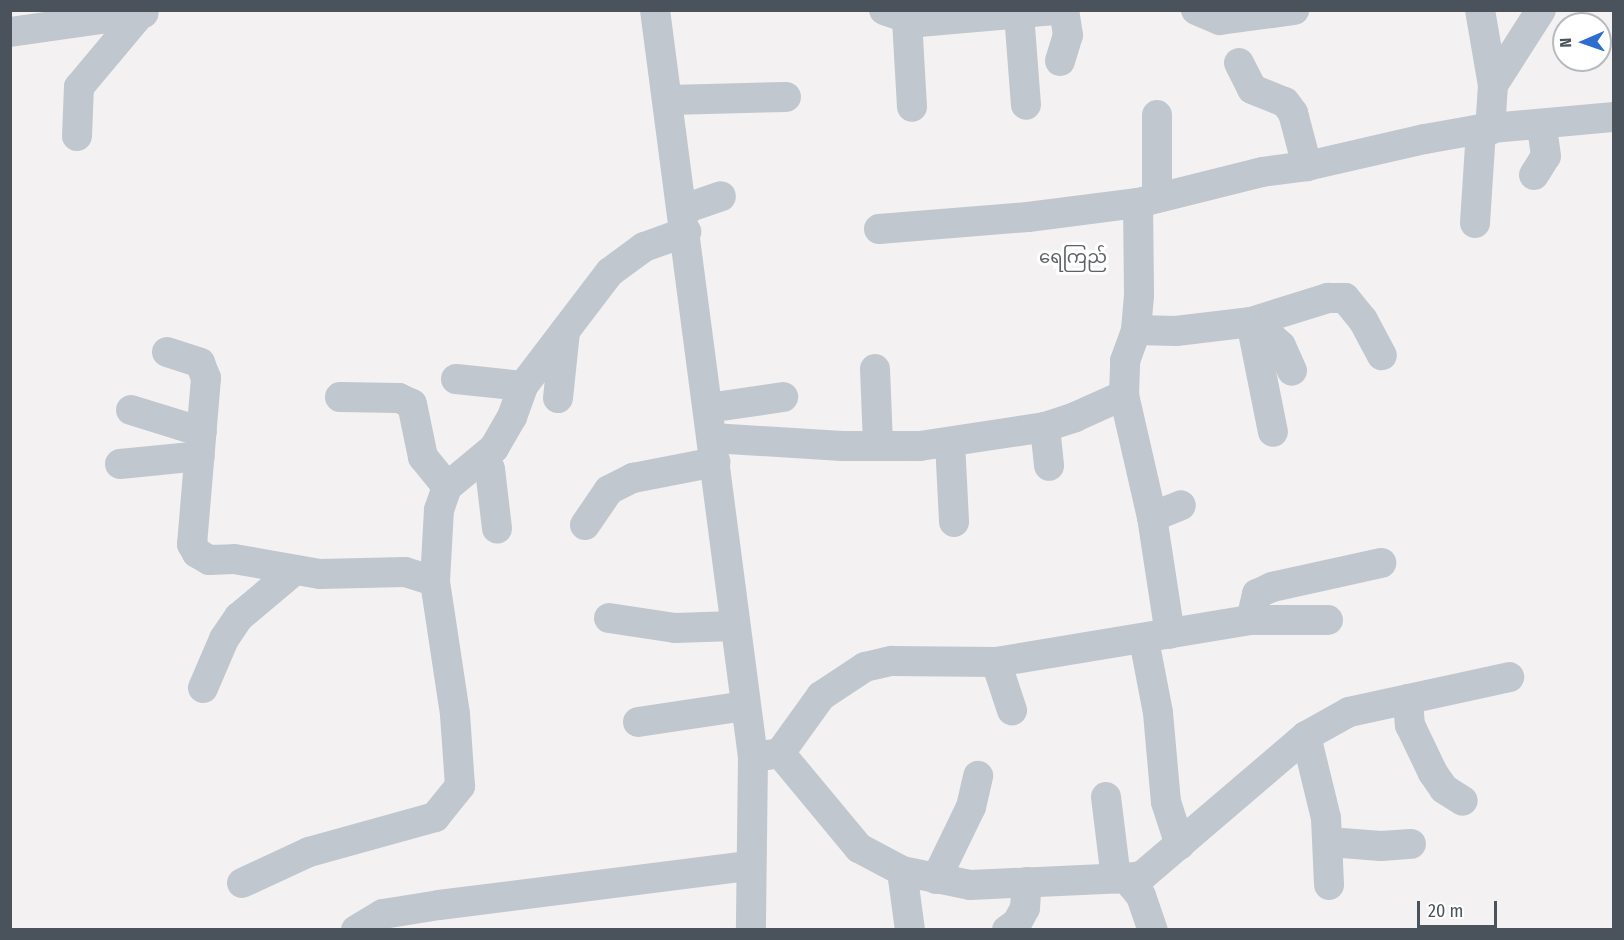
<!DOCTYPE html>
<meta charset="utf-8">
<style>
body{margin:0}
#map{position:relative;width:1624px;height:940px;overflow:hidden;background:#f3f1f1;font-family:"Fira Sans Condensed","Noto Sans Myanmar",sans-serif}
div>[style]{position:absolute}
[style*='--x']{left:calc(var(--x)*1px);top:calc(var(--y)*1px);width:calc(var(--w)*1px);rotate:calc(var(--a)*1deg)}
.minor>*{height:30px;margin:-15px;padding:0 15px;transform-origin:15px;border-radius:15px;background:#c0c7ce}
span{translate:-50% -50%;white-space:nowrap;text-align:center;line-height:1.15;-webkit-text-stroke:6px #fff;paint-order:stroke}
.quarter-label{font-size:18px;color:#5e6165}
.frame{position:absolute;inset:0;border:12px solid #4a535c;pointer-events:none}
.north{position:absolute;left:1552px;top:12px;width:60px;height:60px;box-sizing:border-box;background:#fff;border:2px solid #b7babe;border-radius:50%;rotate:268deg;font-size:16px;font-weight:700;line-height:24px;text-align:center;color:#4a535c}
.north::after{content:'';display:block;margin:auto;width:21px;height:27px;background:#2d6dd0;clip-path:polygon(50% 0,100% 100%,50% 72%,0 100%)}
.scale{position:absolute;left:1417px;top:901px;width:80px;height:27px;box-sizing:border-box;border:3px solid #4a535c;border-top:0;padding-left:8px;font-size:18px;line-height:21px;white-space:nowrap;color:#4a535c;-webkit-text-stroke:4px #fff;paint-order:stroke}
</style>
<div id="map">
<div class="minor">
<div style="--x:655;--y:10;--w:753;--a:82.53"></div>
<div style="--x:753;--y:757;--w:173;--a:90.7"></div>
<div style="--x:884;--y:10;--w:37;--a:19"></div>
<div style="--x:919;--y:22;--w:139;--a:-5"></div>
<div style="--x:1196;--y:10;--w:26;--a:23"></div>
<div style="--x:1220;--y:20;--w:75;--a:-7.7"></div>
<div style="--x:1480;--y:10;--w:76;--a:80.2"></div>
<div style="--x:1493;--y:85;--w:45;--a:93.8"></div>
<div style="--x:1019;--y:14;--w:91;--a:85.6"></div>
<div style="--x:907;--y:20;--w:87;--a:86.7"></div>
<div style="--x:10;--y:32;--w:135;--a:-8.1"></div>
<div style="--x:1060;--y:61;--w:27;--a:-73"></div>
<div style="--x:1068;--y:35;--w:25;--a:-99"></div>
<div style="--x:1239;--y:63;--w:29;--a:63"></div>
<div style="--x:1252;--y:89;--w:35;--a:22"></div>
<div style="--x:1285;--y:102;--w:14;--a:54"></div>
<div style="--x:1293;--y:113;--w:55;--a:75.2"></div>
<div style="--x:1493;--y:85;--w:89;--a:-57.4"></div>
<div style="--x:669;--y:100;--w:117;--a:-1.5"></div>
<div style="--x:77;--y:136;--w:49;--a:-87.7"></div>
<div style="--x:79;--y:87;--w:95;--a:-50.1"></div>
<div style="--x:1534;--y:175;--w:22;--a:-58"></div>
<div style="--x:1546;--y:156;--w:29;--a:-98"></div>
<div style="--x:1157;--y:198;--w:83;--a:-90"></div>
<div style="--x:684;--y:209;--w:39;--a:-19"></div>
<div style="--x:1475;--y:223;--w:94;--a:-86.3"></div>
<div style="--x:879;--y:229;--w:149;--a:-4.6"></div>
<div style="--x:1028;--y:217;--w:111;--a:-7.3"></div>
<div style="--x:1251;--y:322;--w:112;--a:78.7"></div>
<div style="--x:1136;--y:330;--w:40;--a:1.4"></div>
<div style="--x:1176;--y:331;--w:76;--a:-6.8"></div>
<div style="--x:1251;--y:322;--w:81;--a:-17.3"></div>
<div style="--x:1328;--y:298;--w:17;--a:0"></div>
<div style="--x:1345;--y:298;--w:28;--a:51"></div>
<div style="--x:1363;--y:320;--w:40;--a:62"></div>
<div style="--x:1256;--y:338;--w:15;--a:-4"></div>
<div style="--x:1271;--y:337;--w:13;--a:42"></div>
<div style="--x:1281;--y:346;--w:27;--a:66"></div>
<div style="--x:167;--y:352;--w:35;--a:18"></div>
<div style="--x:200;--y:363;--w:16;--a:68"></div>
<div style="--x:206;--y:378;--w:167;--a:94.8"></div>
<div style="--x:192;--y:544;--w:10;--a:61"></div>
<div style="--x:197;--y:553;--w:14;--a:30"></div>
<div style="--x:209;--y:560;--w:25;--a:-2"></div>
<div style="--x:234;--y:559;--w:87;--a:9.9"></div>
<div style="--x:320;--y:574;--w:85;--a:-1.3"></div>
<div style="--x:405;--y:572;--w:31;--a:17"></div>
<div style="--x:875;--y:369;--w:76;--a:87.7"></div>
<div style="--x:456;--y:379;--w:67;--a:6"></div>
<div style="--x:1124;--y:395;--w:125;--a:77.1"></div>
<div style="--x:1152;--y:517;--w:118;--a:81.3"></div>
<div style="--x:340;--y:397;--w:59;--a:1"></div>
<div style="--x:399;--y:398;--w:14;--a:25"></div>
<div style="--x:412;--y:404;--w:54;--a:78.3"></div>
<div style="--x:423;--y:457;--w:38;--a:51"></div>
<div style="--x:558;--y:398;--w:67;--a:-84"></div>
<div style="--x:708;--y:408;--w:76;--a:-8.3"></div>
<div style="--x:131;--y:410;--w:74;--a:17.2"></div>
<div style="--x:1045;--y:427;--w:39;--a:84"></div>
<div style="--x:712;--y:438;--w:130;--a:3.5"></div>
<div style="--x:842;--y:446;--w:78;--a:0"></div>
<div style="--x:920;--y:446;--w:126;--a:-8.6"></div>
<div style="--x:1045;--y:427;--w:32;--a:-18"></div>
<div style="--x:1075;--y:417;--w:54;--a:-24.2"></div>
<div style="--x:1124;--y:395;--w:34;--a:-88"></div>
<div style="--x:1125;--y:361;--w:33;--a:-70"></div>
<div style="--x:1136;--y:330;--w:35;--a:-85"></div>
<div style="--x:1139;--y:295;--w:92;--a:-90.6"></div>
<div style="--x:1138;--y:203;--w:128;--a:-14"></div>
<div style="--x:1262;--y:172;--w:45;--a:-7.6"></div>
<div style="--x:1307;--y:166;--w:121;--a:-12.9"></div>
<div style="--x:1425;--y:139;--w:57;--a:-10.1"></div>
<div style="--x:1481;--y:129;--w:134;--a:-5.2"></div>
<div style="--x:950;--y:442;--w:80;--a:87.1"></div>
<div style="--x:481;--y:462;--w:11;--a:38"></div>
<div style="--x:490;--y:469;--w:60;--a:83.3"></div>
<div style="--x:120;--y:464;--w:80;--a:-5.7"></div>
<div style="--x:1152;--y:517;--w:31;--a:-22"></div>
<div style="--x:585;--y:525;--w:42;--a:-55.6"></div>
<div style="--x:609;--y:490;--w:27;--a:-27"></div>
<div style="--x:633;--y:478;--w:84;--a:-11"></div>
<div style="--x:609;--y:618;--w:67;--a:8.6"></div>
<div style="--x:675;--y:628;--w:59;--a:-1.9"></div>
<div style="--x:1251;--y:620;--w:27;--a:-77"></div>
<div style="--x:1257;--y:594;--w:17;--a:-25"></div>
<div style="--x:1272;--y:587;--w:112;--a:-12.4"></div>
<div style="--x:1144;--y:640;--w:74;--a:79.1"></div>
<div style="--x:1158;--y:713;--w:89;--a:84.9"></div>
<div style="--x:1166;--y:802;--w:45;--a:72"></div>
<div style="--x:996;--y:662;--w:51;--a:71.6"></div>
<div style="--x:203;--y:688;--w:53;--a:-66.8"></div>
<div style="--x:224;--y:639;--w:27;--a:-56"></div>
<div style="--x:239;--y:617;--w:73;--a:-40"></div>
<div style="--x:1408;--y:699;--w:26;--a:86"></div>
<div style="--x:1410;--y:725;--w:53;--a:64.4"></div>
<div style="--x:1433;--y:773;--w:19;--a:55"></div>
<div style="--x:1444;--y:789;--w:22;--a:32"></div>
<div style="--x:638;--y:722;--w:108;--a:-8.5"></div>
<div style="--x:1306;--y:736;--w:84;--a:76.3"></div>
<div style="--x:1326;--y:818;--w:67;--a:87.4"></div>
<div style="--x:780;--y:753;--w:70;--a:-54.3"></div>
<div style="--x:821;--y:696;--w:53;--a:-33.4"></div>
<div style="--x:865;--y:667;--w:28;--a:-13"></div>
<div style="--x:892;--y:661;--w:104;--a:0.6"></div>
<div style="--x:996;--y:662;--w:258;--a:-9.4"></div>
<div style="--x:1251;--y:620;--w:77;--a:0"></div>
<div style="--x:753;--y:757;--w:27;--a:-8"></div>
<div style="--x:780;--y:753;--w:124;--a:50.3"></div>
<div style="--x:859;--y:848;--w:49;--a:28.1"></div>
<div style="--x:902;--y:871;--w:69;--a:11.6"></div>
<div style="--x:970;--y:885;--w:156;--a:-2.6"></div>
<div style="--x:1126;--y:878;--w:16;--a:-7"></div>
<div style="--x:1142;--y:876;--w:216;--a:-40.5"></div>
<div style="--x:1306;--y:736;--w:49;--a:-29.2"></div>
<div style="--x:1349;--y:712;--w:164;--a:-12.3"></div>
<div style="--x:1106;--y:797;--w:82;--a:83"></div>
<div style="--x:1329;--y:842;--w:52;--a:4.4"></div>
<div style="--x:1381;--y:846;--w:30;--a:-4"></div>
<div style="--x:902;--y:871;--w:60;--a:82.3"></div>
<div style="--x:1126;--y:878;--w:23;--a:50"></div>
<div style="--x:1141;--y:896;--w:36;--a:71"></div>
<div style="--x:936;--y:879;--w:80;--a:-64.1"></div>
<div style="--x:971;--y:807;--w:32;--a:-77"></div>
<div style="--x:242;--y:883;--w:74;--a:-24.8"></div>
<div style="--x:309;--y:852;--w:131;--a:-15.5"></div>
<div style="--x:435;--y:817;--w:40;--a:-51"></div>
<div style="--x:460;--y:786;--w:72;--a:-94"></div>
<div style="--x:455;--y:714;--w:134;--a:-98.6"></div>
<div style="--x:435;--y:581;--w:71;--a:-86.8"></div>
<div style="--x:439;--y:510;--w:24;--a:-71"></div>
<div style="--x:447;--y:487;--w:61;--a:-39.7"></div>
<div style="--x:494;--y:448;--w:36;--a:-60"></div>
<div style="--x:512;--y:417;--w:33;--a:-70"></div>
<div style="--x:523;--y:386;--w:143;--a:-52.7"></div>
<div style="--x:610;--y:272;--w:42;--a:-36.3"></div>
<div style="--x:644;--y:247;--w:45;--a:-19.7"></div>
<div style="--x:356;--y:930;--w:31;--a:-31"></div>
<div style="--x:383;--y:914;--w:57;--a:-9.1"></div>
<div style="--x:439;--y:905;--w:312;--a:-7.2"></div>
<div style="--x:1007;--y:930;--w:12;--a:-35"></div>
<div style="--x:1017;--y:923;--w:17;--a:-62"></div>
<div style="--x:1025;--y:908;--w:26;--a:-86"></div>
</div>
<div class="quarter-label">
<span style="left:1073px;top:257px">ရေကြည်</span>
</div>
<div class="frame"></div>
<div class="north">N</div>
<div class="scale">20 m</div>
</div>
